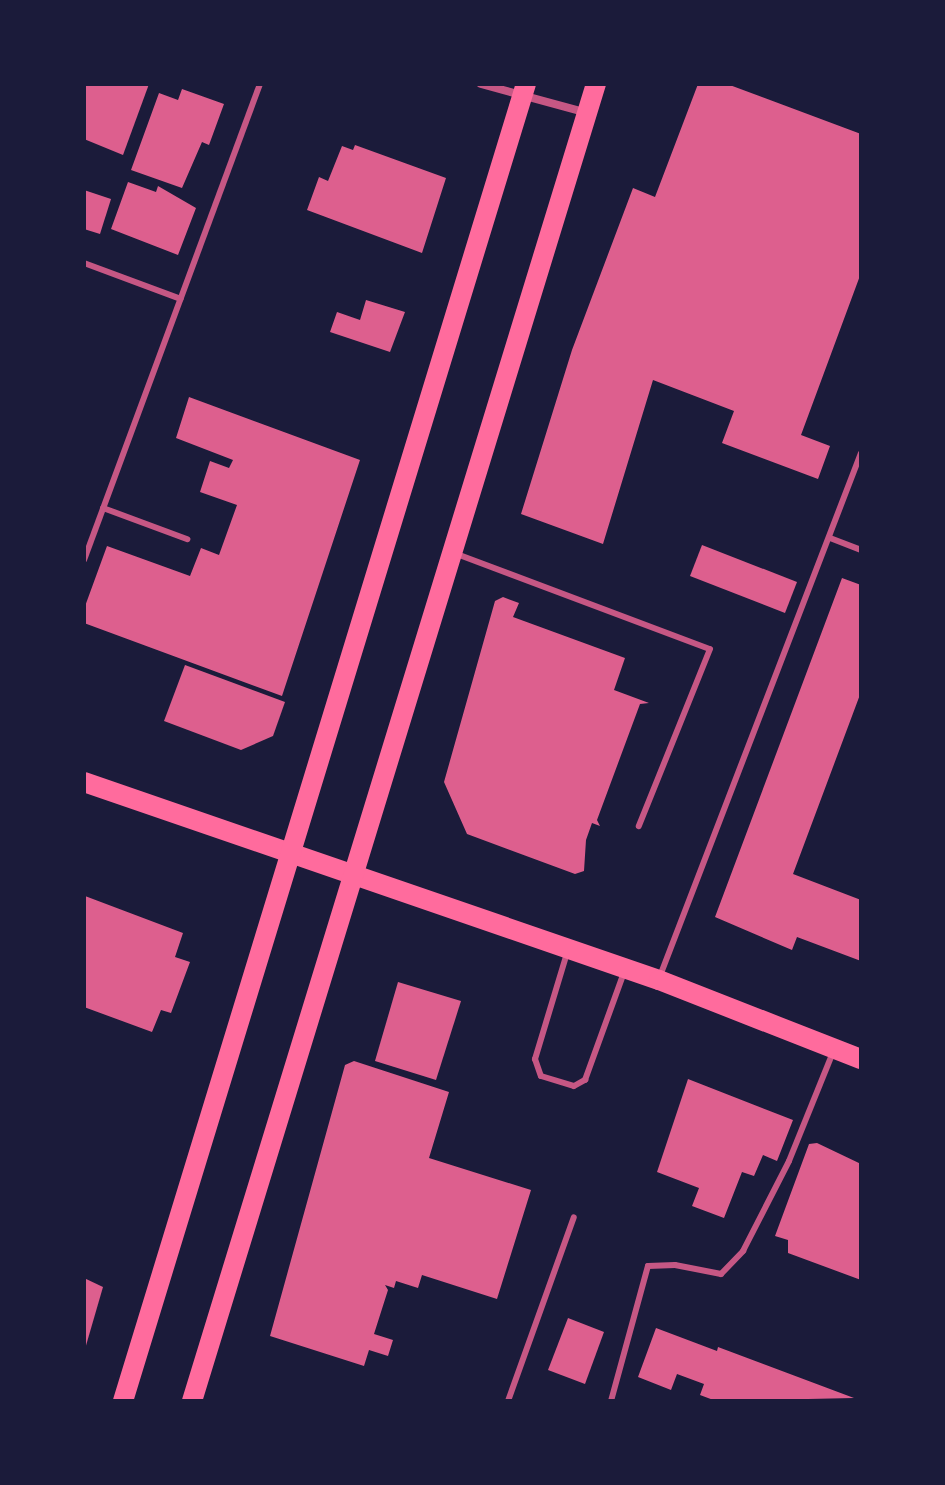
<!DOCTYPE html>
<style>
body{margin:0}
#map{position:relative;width:945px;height:1485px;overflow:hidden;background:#1b1b3a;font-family:"Source Sans 3",sans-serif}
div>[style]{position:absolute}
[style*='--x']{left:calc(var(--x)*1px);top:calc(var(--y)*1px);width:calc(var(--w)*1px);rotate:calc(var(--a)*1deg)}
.building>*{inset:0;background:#dd5f8e}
.service>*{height:6px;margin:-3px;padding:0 3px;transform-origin:3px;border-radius:3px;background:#c65784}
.minor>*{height:8px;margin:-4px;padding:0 4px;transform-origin:4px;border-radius:4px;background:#c65784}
.primary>*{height:20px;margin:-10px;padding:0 10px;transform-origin:10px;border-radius:10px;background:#ff6b9d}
span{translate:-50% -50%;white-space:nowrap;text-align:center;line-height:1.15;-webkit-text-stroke:6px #1b1b3a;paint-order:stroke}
.frame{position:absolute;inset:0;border:86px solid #1b1b3a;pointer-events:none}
</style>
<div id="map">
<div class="building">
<div style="clip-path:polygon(84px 84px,149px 84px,123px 155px,84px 139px)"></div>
<div style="clip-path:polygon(698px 84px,727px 84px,861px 134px,861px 273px,801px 435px,830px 446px,818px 479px,722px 443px,734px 411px,653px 380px,603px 544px,521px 514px,572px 350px,633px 188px,655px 197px)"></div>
<div style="clip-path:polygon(182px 89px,224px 104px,209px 145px,202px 142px,182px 188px,131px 170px,159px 93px,178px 100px)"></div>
<div style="clip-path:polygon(355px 145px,446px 178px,422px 253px,307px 210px,319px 177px,328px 181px,342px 146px,353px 150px)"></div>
<div style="clip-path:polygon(128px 182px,156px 192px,158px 186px,196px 208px,178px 255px,111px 229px)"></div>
<div style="clip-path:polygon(84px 190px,111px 199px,100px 234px,84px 229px)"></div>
<div style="clip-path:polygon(366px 300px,405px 312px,390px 352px,330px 332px,337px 312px,360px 320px)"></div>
<div style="clip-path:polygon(189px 397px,360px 460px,282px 696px,84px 623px,84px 609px,107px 546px,190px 576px,201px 548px,219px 555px,237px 505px,200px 492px,210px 461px,229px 468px,233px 460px,176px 438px)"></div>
<div style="clip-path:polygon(702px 545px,797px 582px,785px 613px,690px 576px)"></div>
<div style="clip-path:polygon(842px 578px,861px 585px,861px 692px,793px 874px,861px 900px,861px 961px,797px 937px,792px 950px,715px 917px)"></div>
<div style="clip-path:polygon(503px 597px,519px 603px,513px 617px,625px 658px,614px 690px,649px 703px,640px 704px,597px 820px,600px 826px,592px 823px,586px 840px,584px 871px,575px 874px,467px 834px,444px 782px,495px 601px)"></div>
<div style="clip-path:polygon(185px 665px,285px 702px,273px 736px,241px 750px,164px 721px)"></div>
<div style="clip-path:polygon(85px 896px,183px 933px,175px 957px,190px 962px,171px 1013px,161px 1010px,152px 1032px,84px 1007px)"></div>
<div style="clip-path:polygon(398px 982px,461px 1001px,436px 1080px,375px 1061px)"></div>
<div style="clip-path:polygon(354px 1061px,449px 1092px,429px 1158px,531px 1190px,497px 1299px,422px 1275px,418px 1288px,396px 1281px,394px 1288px,385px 1285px,388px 1290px,374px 1334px,393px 1340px,388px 1356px,369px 1350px,364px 1366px,270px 1336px,345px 1065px)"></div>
<div style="clip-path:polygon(688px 1079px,793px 1120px,777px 1161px,763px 1155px,754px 1176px,742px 1172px,724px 1218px,692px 1206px,699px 1188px,657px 1172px)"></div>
<div style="clip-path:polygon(817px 1143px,861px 1164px,861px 1280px,788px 1253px,788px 1240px,775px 1236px,809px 1144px)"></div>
<div style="clip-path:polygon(84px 1278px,103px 1287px,85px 1349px,84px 1349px)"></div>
<div style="clip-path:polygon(568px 1318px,604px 1332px,585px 1384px,548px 1370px)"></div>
<div style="clip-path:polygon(656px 1328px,717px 1351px,718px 1347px,854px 1398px,716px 1401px,700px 1395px,704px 1384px,677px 1374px,671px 1390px,638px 1377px)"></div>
</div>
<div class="service">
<div style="--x:84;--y:263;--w:103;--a:20.4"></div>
<div style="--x:103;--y:508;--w:90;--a:20.3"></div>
<div style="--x:830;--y:538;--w:33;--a:21"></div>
<div style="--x:454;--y:553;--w:273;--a:20.6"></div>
<div style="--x:710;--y:649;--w:191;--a:111.9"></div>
<div style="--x:84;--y:560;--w:507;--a:-69.71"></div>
<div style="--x:567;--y:953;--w:111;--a:106.8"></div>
<div style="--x:535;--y:1059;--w:18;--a:71"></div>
<div style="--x:541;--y:1076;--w:34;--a:17"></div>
<div style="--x:574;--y:1086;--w:13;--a:-29"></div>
<div style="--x:585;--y:1080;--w:115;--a:-70.1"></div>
<div style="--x:660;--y:976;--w:560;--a:-68.98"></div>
<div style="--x:508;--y:1401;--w:195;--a:-70.3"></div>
<div style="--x:611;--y:1401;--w:140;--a:-74.7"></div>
<div style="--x:648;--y:1266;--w:27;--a:-2"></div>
<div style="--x:675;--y:1265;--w:47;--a:11.1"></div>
<div style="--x:721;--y:1274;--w:32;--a:-46"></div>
<div style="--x:743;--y:1251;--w:101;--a:-62.9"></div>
<div style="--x:789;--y:1161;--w:118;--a:-68"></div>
</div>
<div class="minor">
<div style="--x:481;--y:84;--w:111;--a:15.2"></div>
</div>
<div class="primary">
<div style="--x:84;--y:782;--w:608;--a:19"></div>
<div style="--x:659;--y:980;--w:217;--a:21.4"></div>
<div style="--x:123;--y:1401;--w:1377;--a:-72.99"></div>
<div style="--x:192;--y:1401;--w:1378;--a:-72.95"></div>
</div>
<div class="frame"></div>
</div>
